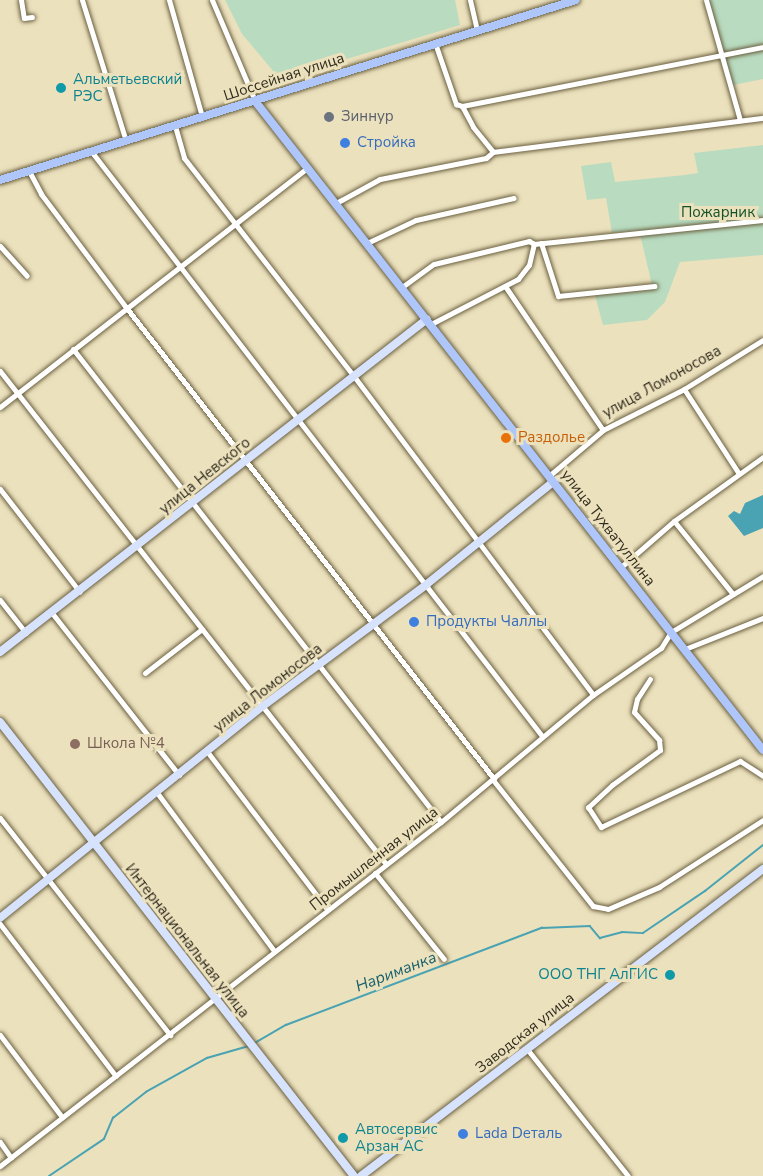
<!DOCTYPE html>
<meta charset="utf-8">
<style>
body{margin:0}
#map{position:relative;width:763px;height:1176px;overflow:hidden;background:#ece1bd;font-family:"Nunito Sans",sans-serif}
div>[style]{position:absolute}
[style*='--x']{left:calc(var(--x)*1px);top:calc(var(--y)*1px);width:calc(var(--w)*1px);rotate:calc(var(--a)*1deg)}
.green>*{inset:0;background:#b9dcc0}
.water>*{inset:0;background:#49a3b2}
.stream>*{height:1.5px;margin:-0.75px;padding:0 0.75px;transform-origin:0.75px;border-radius:0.75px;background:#49a3b2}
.roads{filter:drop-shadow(0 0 2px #6a6040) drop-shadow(0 0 2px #6a6040)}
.street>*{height:5px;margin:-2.5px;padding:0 2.5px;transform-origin:2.5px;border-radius:2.5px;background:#fff}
.secondary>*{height:8px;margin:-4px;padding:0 4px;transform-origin:4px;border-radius:4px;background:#d7e2fd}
.primary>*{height:8px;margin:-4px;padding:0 4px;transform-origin:4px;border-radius:4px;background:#afc6fb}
.dots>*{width:16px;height:16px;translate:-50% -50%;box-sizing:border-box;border:3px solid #ece1bd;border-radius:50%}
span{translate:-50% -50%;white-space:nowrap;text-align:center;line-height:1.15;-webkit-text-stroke:6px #ece1bd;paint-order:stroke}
.street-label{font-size:15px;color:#302b1e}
.culture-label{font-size:15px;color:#0d838f}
.left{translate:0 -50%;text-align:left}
.right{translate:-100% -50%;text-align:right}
.worship-label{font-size:15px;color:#5b616d}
.shop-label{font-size:15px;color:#366cbe}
.park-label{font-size:15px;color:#125229}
.food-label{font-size:15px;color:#c56008}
.education-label{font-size:15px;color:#785e54}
.water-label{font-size:16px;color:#155f6a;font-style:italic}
</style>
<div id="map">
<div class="green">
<div style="clip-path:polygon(225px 0,455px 0,460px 25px,280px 79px,242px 34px)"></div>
<div style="clip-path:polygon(704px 0,763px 0,763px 79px,728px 86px)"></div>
<div style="clip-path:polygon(763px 145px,763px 255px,680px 262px,665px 302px,647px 320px,603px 325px,594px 292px,652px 285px,639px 230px,612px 233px,606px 198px,587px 200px,581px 166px,611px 162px,615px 182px,685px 175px,698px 173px,694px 153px)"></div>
</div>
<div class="water">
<div style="clip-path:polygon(763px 495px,763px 528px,744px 536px,728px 516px,734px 511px,740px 514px,745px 503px)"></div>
</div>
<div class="stream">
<div style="--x:253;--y:1044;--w:38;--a:-30"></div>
<div style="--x:286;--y:1025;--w:274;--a:-20.8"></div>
<div style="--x:542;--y:928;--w:48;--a:-2.4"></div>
<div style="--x:590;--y:926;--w:16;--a:50"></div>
<div style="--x:600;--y:938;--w:23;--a:-15"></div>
<div style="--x:622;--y:932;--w:21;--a:3"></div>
<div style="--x:643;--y:933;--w:75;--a:-34.1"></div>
<div style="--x:705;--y:891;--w:74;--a:-38.4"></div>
<div style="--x:49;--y:1176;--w:66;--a:-33.9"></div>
<div style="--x:104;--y:1139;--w:23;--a:-67"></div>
<div style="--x:113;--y:1118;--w:42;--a:-38.2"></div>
<div style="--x:146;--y:1092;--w:70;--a:-29.1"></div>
<div style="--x:207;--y:1058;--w:44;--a:-15.9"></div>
</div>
<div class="roads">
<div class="street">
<div style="--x:21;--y:0;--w:18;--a:81"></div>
<div style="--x:24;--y:18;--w:8;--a:-7"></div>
<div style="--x:82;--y:0;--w:148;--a:72.7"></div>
<div style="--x:169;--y:0;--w:122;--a:74.2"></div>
<div style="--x:212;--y:0;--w:110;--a:66.9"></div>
<div style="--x:470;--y:0;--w:32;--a:77"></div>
<div style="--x:706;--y:0;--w:125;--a:74.2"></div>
<div style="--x:435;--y:43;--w:65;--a:71"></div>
<div style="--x:456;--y:104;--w:6;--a:18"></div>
<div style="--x:462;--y:106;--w:24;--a:62"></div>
<div style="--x:473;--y:127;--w:32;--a:51"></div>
<div style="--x:462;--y:106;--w:307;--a:-11.1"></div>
<div style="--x:175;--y:126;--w:33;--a:74"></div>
<div style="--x:184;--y:158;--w:275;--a:52.1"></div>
<div style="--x:353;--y:375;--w:400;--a:53.1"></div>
<div style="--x:91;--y:151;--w:739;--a:52.37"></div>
<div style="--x:29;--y:171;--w:26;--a:62"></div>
<div style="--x:41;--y:194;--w:140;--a:53.1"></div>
<div style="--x:125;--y:306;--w:600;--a:52.04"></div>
<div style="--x:336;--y:203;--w:50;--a:-28.6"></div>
<div style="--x:380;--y:179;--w:108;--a:-11.2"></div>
<div style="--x:486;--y:158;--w:9;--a:-41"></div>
<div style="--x:493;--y:152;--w:272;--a:-7.2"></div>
<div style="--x:367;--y:243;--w:54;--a:-25.1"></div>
<div style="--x:416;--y:220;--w:100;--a:-12.7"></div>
<div style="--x:541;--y:243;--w:56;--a:72.2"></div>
<div style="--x:558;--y:296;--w:97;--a:-5.9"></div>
<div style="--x:0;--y:246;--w:40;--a:48"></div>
<div style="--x:505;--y:286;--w:174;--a:55.8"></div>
<div style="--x:402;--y:287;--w:39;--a:-36"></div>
<div style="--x:434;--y:264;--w:98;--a:-13.6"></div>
<div style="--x:529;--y:241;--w:6;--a:31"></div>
<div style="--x:534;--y:244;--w:230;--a:-6"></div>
<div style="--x:431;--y:324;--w:98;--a:-27.3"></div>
<div style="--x:518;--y:279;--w:18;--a:-52"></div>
<div style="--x:529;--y:265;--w:22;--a:-77"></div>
<div style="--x:73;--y:349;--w:599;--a:52.12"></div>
<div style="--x:0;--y:371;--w:626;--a:51.94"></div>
<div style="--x:684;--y:389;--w:99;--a:57"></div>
<div style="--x:0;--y:407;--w:390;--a:-37.9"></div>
<div style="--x:550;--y:475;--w:70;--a:-40.3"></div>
<div style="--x:603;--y:430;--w:91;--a:-26.8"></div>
<div style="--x:684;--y:389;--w:93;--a:-31.8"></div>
<div style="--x:0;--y:489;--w:130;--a:52.2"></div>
<div style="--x:674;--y:521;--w:92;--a:51.1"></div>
<div style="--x:621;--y:567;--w:70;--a:-41"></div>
<div style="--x:674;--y:521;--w:110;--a:-35.7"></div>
<div style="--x:0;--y:600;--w:42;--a:51.8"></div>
<div style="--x:52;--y:613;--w:206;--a:51.9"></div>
<div style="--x:685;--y:649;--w:84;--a:-21.7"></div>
<div style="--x:145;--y:673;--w:72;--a:-37.7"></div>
<div style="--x:650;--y:679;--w:24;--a:123"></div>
<div style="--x:637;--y:699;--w:13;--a:103"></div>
<div style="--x:634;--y:712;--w:38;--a:48"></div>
<div style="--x:659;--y:740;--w:10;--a:84"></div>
<div style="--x:660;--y:750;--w:59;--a:143.9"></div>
<div style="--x:612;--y:785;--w:33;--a:137"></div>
<div style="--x:588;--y:807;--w:24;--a:57"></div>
<div style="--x:601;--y:827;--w:154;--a:-25.4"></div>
<div style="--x:740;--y:761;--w:27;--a:33"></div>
<div style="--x:209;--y:754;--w:195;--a:52.7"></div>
<div style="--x:493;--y:780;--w:161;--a:51.6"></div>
<div style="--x:593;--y:906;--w:15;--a:11"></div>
<div style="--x:608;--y:909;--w:56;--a:-23.3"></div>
<div style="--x:659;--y:887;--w:124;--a:-32.8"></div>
<div style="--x:158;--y:794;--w:195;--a:53.5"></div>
<div style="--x:0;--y:818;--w:276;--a:51.9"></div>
<div style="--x:375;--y:873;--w:110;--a:51.3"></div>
<div style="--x:0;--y:924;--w:191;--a:52.7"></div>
<div style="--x:0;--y:1035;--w:103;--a:52.9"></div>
<div style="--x:527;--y:1049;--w:162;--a:51.5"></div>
<div style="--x:0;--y:1142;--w:19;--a:55"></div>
<div style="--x:0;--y:1166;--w:559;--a:-37.96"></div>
<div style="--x:441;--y:822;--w:198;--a:-39.9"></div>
<div style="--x:593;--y:695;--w:83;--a:-34.7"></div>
<div style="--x:661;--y:648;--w:19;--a:-58"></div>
<div style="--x:671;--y:632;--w:108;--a:-31.3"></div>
</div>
<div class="secondary">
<div style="--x:0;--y:652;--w:541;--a:-37.95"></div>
<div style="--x:0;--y:722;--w:576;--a:52.06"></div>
<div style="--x:0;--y:918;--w:338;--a:-38.9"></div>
<div style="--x:263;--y:706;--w:204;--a:-36.6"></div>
<div style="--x:427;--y:584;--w:164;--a:-39"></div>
<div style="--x:361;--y:1176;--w:506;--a:-37.37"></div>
</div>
<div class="primary">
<div style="--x:255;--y:101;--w:824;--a:51.95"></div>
<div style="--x:0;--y:180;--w:603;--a:-17.35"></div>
</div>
</div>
<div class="dots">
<div style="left:61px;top:88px;background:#0f9aa8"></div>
<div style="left:329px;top:117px;background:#6b7280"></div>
<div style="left:345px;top:143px;background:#3f7fe0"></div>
<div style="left:506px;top:438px;background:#e8710a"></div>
<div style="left:414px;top:622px;background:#3f7fe0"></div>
<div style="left:75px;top:744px;background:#8d6e63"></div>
<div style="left:670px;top:975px;background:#0f9aa8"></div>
<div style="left:463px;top:1134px;background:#3f7fe0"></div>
<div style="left:343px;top:1138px;background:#0f9aa8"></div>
</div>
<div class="street-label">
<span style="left:284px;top:77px;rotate:-18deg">Шоссейная улица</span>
<span style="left:662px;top:382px;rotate:-29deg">улица Ломоносова</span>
<span style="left:205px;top:476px;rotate:-39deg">улица Невского</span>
<span style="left:608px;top:528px;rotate:52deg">улица Тухватуллина</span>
<span style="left:268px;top:688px;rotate:-38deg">улица Ломоносова</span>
<span style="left:374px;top:859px;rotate:-38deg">Промышленная улица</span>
<span style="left:187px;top:941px;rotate:52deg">Интернациональная улица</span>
<span style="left:525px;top:1033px;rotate:-38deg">Заводская улица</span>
</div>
<div class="culture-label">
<span class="left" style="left:73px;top:88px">Альметьевский<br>РЭС</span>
<span class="right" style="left:658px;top:975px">ООО ТНГ АлГИС</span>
<span class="left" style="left:355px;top:1138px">Автосервис<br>Арзан АС</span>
</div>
<div class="worship-label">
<span class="left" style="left:341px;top:117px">Зиннур</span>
</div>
<div class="shop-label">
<span class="left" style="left:357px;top:143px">Стройка</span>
<span class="left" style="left:426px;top:622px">Продукты Чаллы</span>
<span class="left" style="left:475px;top:1134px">Lada Dеталь</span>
</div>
<div class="park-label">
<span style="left:718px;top:213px">Пожарник</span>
</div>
<div class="food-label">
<span class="left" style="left:518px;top:438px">Раздолье</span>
</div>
<div class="education-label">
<span class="left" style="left:87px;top:744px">Школа №4</span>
</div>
<div class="water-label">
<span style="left:396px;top:972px;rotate:-21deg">Нариманка</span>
</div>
</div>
